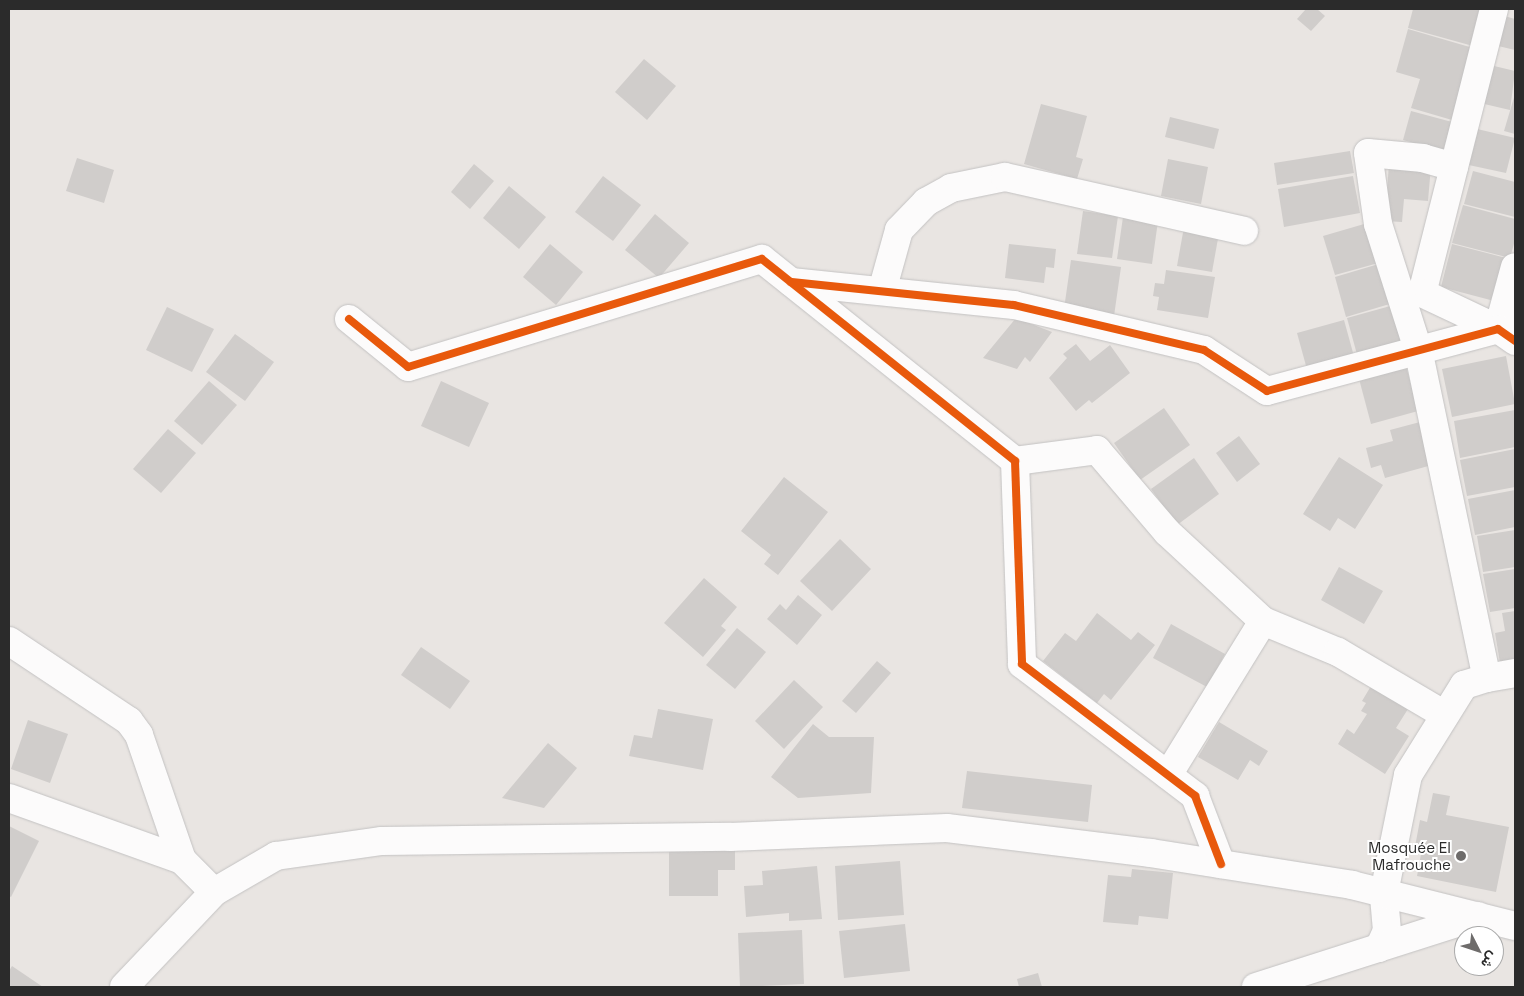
<!DOCTYPE html>
<meta charset="utf-8">
<style>
body{margin:0}
#map{position:relative;width:1524px;height:996px;overflow:hidden;background:#e9e5e2;font-family:"Space Grotesk",Vazirmatn,sans-serif}
div>[style]{position:absolute}
[style*='--x']{left:calc(var(--x)*1px);top:calc(var(--y)*1px);width:calc(var(--w)*1px);rotate:calc(var(--a)*1deg)}
.building>*{inset:0;background:#d0cdcb}
.roads{filter:drop-shadow(0 0 1px #c3c2c2) drop-shadow(0 0 1px #c3c2c2)}
.minor>*{height:28px;margin:-14px;padding:0 14px;transform-origin:14px;border-radius:14px;background:#fcfbfb}
.secondary>*{height:28px;margin:-14px;padding:0 14px;transform-origin:14px;border-radius:14px;background:#fcfbfb}
.cycleway>*{height:8px;margin:-4px;padding:0 4px;transform-origin:4px;border-radius:4px;background:#e8590c}
.dots>*{width:14px;height:14px;translate:-50% -50%;box-sizing:border-box;border:2px solid #fff;border-radius:50%}
span{translate:-50% -50%;white-space:nowrap;text-align:center;line-height:1.15;-webkit-text-stroke:4px #fff;paint-order:stroke}
.poi-label{font-size:15px;color:#2b2b2b}
.right{translate:-100% -50%;text-align:right}
.frame{position:absolute;inset:0;border:10px solid #2b2b2b;pointer-events:none}
.north{position:absolute;left:1454px;top:926px;width:50px;height:50px;box-sizing:border-box;background:#fff;border:1px solid #aaa;border-radius:50%;rotate:131deg;font-size:14px;font-weight:700;line-height:20px;text-align:center;color:#2b2b2b}
.north::after{content:'';display:block;margin:auto;width:18px;height:22px;background:#6e6c6b;clip-path:polygon(50% 0,100% 100%,50% 72%,0 100%)}
</style>
<div id="map">
<div class="building">
<div style="clip-path:polygon(1306px 9px,1317px 9px,1325px 16px,1311px 31px,1297px 19px)"></div>
<div style="clip-path:polygon(1413px 9px,1480px 9px,1473px 46px,1408px 28px)"></div>
<div style="clip-path:polygon(1501px 15px,1515px 19px,1515px 50px,1494px 45px)"></div>
<div style="clip-path:polygon(1408px 29px,1473px 48px,1452px 120px,1411px 108px,1420px 79px,1396px 72px)"></div>
<div style="clip-path:polygon(644px 59px,676px 86px,647px 120px,615px 92px)"></div>
<div style="clip-path:polygon(1490px 65px,1515px 71px,1510px 110px,1480px 103px)"></div>
<div style="clip-path:polygon(1515px 94px,1515px 134px,1504px 131px)"></div>
<div style="clip-path:polygon(1041px 104px,1087px 116px,1076px 157px,1083px 159px,1077px 179px,1024px 164px)"></div>
<div style="clip-path:polygon(1411px 111px,1452px 122px,1443px 151px,1403px 140px)"></div>
<div style="clip-path:polygon(1170px 117px,1219px 129px,1214px 149px,1165px 137px)"></div>
<div style="clip-path:polygon(1473px 128px,1515px 138px,1506px 173px,1464px 164px)"></div>
<div style="clip-path:polygon(1350px 151px,1354px 173px,1277px 185px,1274px 163px)"></div>
<div style="clip-path:polygon(77px 158px,114px 170px,104px 203px,66px 191px)"></div>
<div style="clip-path:polygon(1168px 159px,1208px 167px,1201px 204px,1161px 196px)"></div>
<div style="clip-path:polygon(1389px 163px,1431px 166px,1428px 201px,1404px 199px,1402px 222px,1385px 221px)"></div>
<div style="clip-path:polygon(474px 164px,494px 181px,470px 209px,451px 192px)"></div>
<div style="clip-path:polygon(1473px 171px,1515px 182px,1515px 217px,1464px 204px)"></div>
<div style="clip-path:polygon(603px 176px,641px 205px,613px 241px,575px 212px)"></div>
<div style="clip-path:polygon(1353px 176px,1360px 213px,1284px 227px,1278px 189px)"></div>
<div style="clip-path:polygon(509px 186px,546px 217px,519px 249px,483px 218px)"></div>
<div style="clip-path:polygon(1463px 205px,1515px 219px,1515px 240px,1510px 258px,1452px 243px)"></div>
<div style="clip-path:polygon(1083px 211px,1118px 216px,1112px 258px,1077px 254px)"></div>
<div style="clip-path:polygon(655px 214px,689px 243px,659px 278px,625px 250px)"></div>
<div style="clip-path:polygon(1123px 217px,1158px 221px,1152px 264px,1117px 259px)"></div>
<div style="clip-path:polygon(1371px 222px,1382px 262px,1335px 275px,1323px 236px)"></div>
<div style="clip-path:polygon(1184px 227px,1219px 233px,1212px 272px,1177px 266px)"></div>
<div style="clip-path:polygon(550px 244px,583px 272px,556px 305px,523px 277px)"></div>
<div style="clip-path:polygon(1009px 244px,1056px 249px,1054px 268px,1046px 267px,1044px 283px,1005px 278px)"></div>
<div style="clip-path:polygon(1452px 244px,1510px 259px,1498px 302px,1441px 287px)"></div>
<div style="clip-path:polygon(1071px 260px,1121px 267px,1114px 316px,1064px 309px)"></div>
<div style="clip-path:polygon(1382px 263px,1393px 303px,1346px 317px,1335px 277px)"></div>
<div style="clip-path:polygon(1166px 270px,1215px 277px,1208px 318px,1157px 310px,1159px 297px,1153px 296px,1155px 283px,1164px 284px)"></div>
<div style="clip-path:polygon(1394px 305px,1405px 345px,1358px 358px,1347px 318px)"></div>
<div style="clip-path:polygon(167px 307px,214px 329px,192px 372px,146px 350px)"></div>
<div style="clip-path:polygon(1016px 318px,1052px 332px,1030px 362px,1025px 357px,1017px 369px,983px 358px)"></div>
<div style="clip-path:polygon(1344px 320px,1355px 360px,1308px 373px,1297px 333px)"></div>
<div style="clip-path:polygon(235px 334px,274px 362px,245px 401px,206px 372px)"></div>
<div style="clip-path:polygon(1076px 344px,1090px 361px,1110px 345px,1130px 373px,1092px 403px,1089px 400px,1076px 411px,1049px 378px,1067px 358px,1063px 354px)"></div>
<div style="clip-path:polygon(1506px 356px,1515px 404px,1452px 417px,1442px 369px)"></div>
<div style="clip-path:polygon(1405px 362px,1418px 411px,1371px 424px,1358px 375px)"></div>
<div style="clip-path:polygon(209px 381px,237px 405px,202px 445px,174px 421px)"></div>
<div style="clip-path:polygon(441px 381px,489px 403px,469px 447px,421px 426px)"></div>
<div style="clip-path:polygon(1164px 408px,1190px 445px,1140px 480px,1114px 443px)"></div>
<div style="clip-path:polygon(1515px 410px,1515px 447px,1460px 458px,1454px 421px)"></div>
<div style="clip-path:polygon(1420px 422px,1432px 465px,1385px 478px,1381px 465px,1371px 468px,1366px 448px,1393px 441px,1390px 430px)"></div>
<div style="clip-path:polygon(168px 429px,196px 453px,161px 493px,133px 469px)"></div>
<div style="clip-path:polygon(1239px 436px,1260px 464px,1237px 482px,1216px 453px)"></div>
<div style="clip-path:polygon(1515px 449px,1515px 487px,1467px 496px,1460px 460px)"></div>
<div style="clip-path:polygon(1339px 457px,1383px 485px,1355px 529px,1338px 518px,1330px 531px,1303px 514px)"></div>
<div style="clip-path:polygon(1194px 458px,1219px 494px,1177px 525px,1151px 489px)"></div>
<div style="clip-path:polygon(784px 477px,828px 512px,778px 575px,764px 564px,771px 555px,741px 531px)"></div>
<div style="clip-path:polygon(1515px 490px,1515px 527px,1475px 535px,1468px 499px)"></div>
<div style="clip-path:polygon(1515px 530px,1515px 567px,1483px 572px,1477px 536px)"></div>
<div style="clip-path:polygon(840px 539px,871px 569px,832px 611px,800px 581px)"></div>
<div style="clip-path:polygon(1339px 567px,1383px 591px,1364px 624px,1321px 600px)"></div>
<div style="clip-path:polygon(1515px 569px,1515px 608px,1490px 612px,1483px 574px)"></div>
<div style="clip-path:polygon(704px 578px,737px 607px,721px 626px,726px 630px,703px 657px,664px 623px)"></div>
<div style="clip-path:polygon(798px 595px,822px 615px,797px 645px,767px 619px,780px 604px,786px 610px)"></div>
<div style="clip-path:polygon(1515px 611px,1515px 660px,1500px 663px,1495px 633px,1505px 631px,1502px 613px)"></div>
<div style="clip-path:polygon(1097px 613px,1131px 640px,1138px 632px,1155px 645px,1111px 700px,1104px 694px,1097px 703px,1043px 661px,1065px 633px,1076px 641px)"></div>
<div style="clip-path:polygon(1171px 624px,1225px 654px,1207px 687px,1153px 658px)"></div>
<div style="clip-path:polygon(737px 628px,766px 652px,735px 689px,706px 665px)"></div>
<div style="clip-path:polygon(421px 647px,470px 681px,450px 709px,401px 675px)"></div>
<div style="clip-path:polygon(877px 661px,891px 673px,856px 713px,842px 701px)"></div>
<div style="clip-path:polygon(794px 680px,823px 707px,784px 749px,755px 721px)"></div>
<div style="clip-path:polygon(1371px 686px,1408px 709px,1396px 728px,1409px 736px,1385px 774px,1338px 744px,1347px 729px,1354px 734px,1367px 714px,1361px 711px,1366px 703px,1362px 701px)"></div>
<div style="clip-path:polygon(658px 709px,713px 719px,703px 770px,629px 756px,634px 735px,652px 738px)"></div>
<div style="clip-path:polygon(28px 720px,68px 734px,50px 783px,11px 769px)"></div>
<div style="clip-path:polygon(1219px 722px,1268px 751px,1259px 766px,1250px 760px,1238px 780px,1198px 757px)"></div>
<div style="clip-path:polygon(813px 724px,829px 737px,874px 737px,871px 793px,798px 798px,771px 777px)"></div>
<div style="clip-path:polygon(548px 743px,577px 768px,544px 808px,502px 798px)"></div>
<div style="clip-path:polygon(967px 771px,1092px 785px,1088px 822px,962px 808px)"></div>
<div style="clip-path:polygon(1433px 793px,1450px 796px,1446px 815px,1509px 827px,1496px 892px,1417px 876px,1421px 854px,1414px 852px,1420px 820px,1427px 822px)"></div>
<div style="clip-path:polygon(9px 826px,39px 841px,11px 897px,9px 896px)"></div>
<div style="clip-path:polygon(669px 851px,735px 851px,735px 870px,718px 870px,718px 896px,669px 896px)"></div>
<div style="clip-path:polygon(900px 861px,904px 915px,838px 920px,835px 866px)"></div>
<div style="clip-path:polygon(817px 866px,822px 919px,789px 921px,789px 913px,746px 917px,744px 886px,763px 885px,762px 871px)"></div>
<div style="clip-path:polygon(1132px 869px,1173px 873px,1168px 919px,1139px 916px,1138px 925px,1103px 922px,1108px 875px,1131px 877px)"></div>
<div style="clip-path:polygon(905px 924px,910px 971px,844px 978px,839px 931px)"></div>
<div style="clip-path:polygon(802px 930px,804px 984px,740px 987px,738px 933px)"></div>
<div style="clip-path:polygon(12px 966px,43px 987px,9px 987px,9px 971px)"></div>
<div style="clip-path:polygon(1038px 973px,1042px 987px,1019px 987px,1017px 979px)"></div>
</div>
<div class="roads">
<div class="minor">
<div style="--x:1494;--y:9;--w:293;--a:104.2"></div>
<div style="--x:1422;--y:293;--w:84;--a:25.3"></div>
<div style="--x:1498;--y:329;--w:64;--a:-74.7"></div>
<div style="--x:1454;--y:167;--w:32;--a:-164"></div>
<div style="--x:1423;--y:158;--w:55;--a:-174.8"></div>
<div style="--x:1368;--y:153;--w:72;--a:82"></div>
<div style="--x:1378;--y:224;--w:131;--a:72.3"></div>
<div style="--x:1418;--y:349;--w:336;--a:78.2"></div>
<div style="--x:1487;--y:678;--w:28;--a:-10"></div>
<div style="--x:791;--y:282;--w:224;--a:5.9"></div>
<div style="--x:1014;--y:305;--w:195;--a:13.3"></div>
<div style="--x:1204;--y:350;--w:75;--a:33.1"></div>
<div style="--x:1267;--y:391;--w:239;--a:-15"></div>
<div style="--x:1498;--y:329;--w:21;--a:35"></div>
<div style="--x:882;--y:291;--w:63;--a:-74.4"></div>
<div style="--x:899;--y:230;--w:39;--a:-46"></div>
<div style="--x:926;--y:202;--w:29;--a:-29"></div>
<div style="--x:951;--y:188;--w:55;--a:-11.5"></div>
<div style="--x:1005;--y:177;--w:245;--a:12.7"></div>
<div style="--x:349;--y:319;--w:76;--a:39.1"></div>
<div style="--x:408;--y:367;--w:370;--a:-17"></div>
<div style="--x:762;--y:259;--w:324;--a:38.6"></div>
<div style="--x:1015;--y:461;--w:203;--a:88"></div>
<div style="--x:1022;--y:664;--w:218;--a:37.3"></div>
<div style="--x:1195;--y:796;--w:73;--a:69.1"></div>
<div style="--x:1015;--y:461;--w:83;--a:-7.6"></div>
<div style="--x:1097;--y:450;--w:108;--a:49.5"></div>
<div style="--x:1167;--y:532;--w:131;--a:42.8"></div>
<div style="--x:1263;--y:621;--w:81;--a:22.5"></div>
<div style="--x:1338;--y:652;--w:124;--a:30.5"></div>
<div style="--x:9;--y:641;--w:144;--a:33.7"></div>
<div style="--x:129;--y:721;--w:17;--a:54"></div>
<div style="--x:139;--y:735;--w:132;--a:71"></div>
<div style="--x:182;--y:860;--w:45;--a:45"></div>
<div style="--x:1168;--y:775;--w:181;--a:-58.3"></div>
<div style="--x:9;--y:798;--w:184;--a:19.7"></div>
<div style="--x:1379;--y:948;--w:19;--a:-65"></div>
<div style="--x:1387;--y:931;--w:38;--a:-95"></div>
<div style="--x:1384;--y:893;--w:120;--a:-78.5"></div>
<div style="--x:1408;--y:775;--w:106;--a:-58.1"></div>
<div style="--x:1464;--y:685;--w:24;--a:-17"></div>
<div style="--x:1256;--y:987;--w:233;--a:-17.7"></div>
</div>
<div class="secondary">
<div style="--x:124;--y:987;--w:131;--a:-46.5"></div>
<div style="--x:214;--y:892;--w:72;--a:-30.1"></div>
<div style="--x:276;--y:856;--w:107;--a:-8.1"></div>
<div style="--x:382;--y:841;--w:348;--a:-0.7"></div>
<div style="--x:730;--y:837;--w:217;--a:-2.4"></div>
<div style="--x:947;--y:828;--w:206;--a:7"></div>
<div style="--x:1151;--y:853;--w:204;--a:9"></div>
<div style="--x:1352;--y:885;--w:168;--a:14.1"></div>
</div>
</div>
<div class="cycleway">
<div style="--x:791;--y:282;--w:224;--a:5.9"></div>
<div style="--x:1014;--y:305;--w:195;--a:13.3"></div>
<div style="--x:1204;--y:350;--w:75;--a:33.1"></div>
<div style="--x:1267;--y:391;--w:239;--a:-15"></div>
<div style="--x:1498;--y:329;--w:21;--a:35"></div>
<div style="--x:349;--y:319;--w:76;--a:39.1"></div>
<div style="--x:408;--y:367;--w:370;--a:-17"></div>
<div style="--x:762;--y:259;--w:324;--a:38.6"></div>
<div style="--x:1015;--y:461;--w:203;--a:88"></div>
<div style="--x:1022;--y:664;--w:218;--a:37.3"></div>
<div style="--x:1195;--y:796;--w:73;--a:69.1"></div>
</div>
<div class="dots">
<div style="left:1461px;top:856px;background:#6e6c6b"></div>
</div>
<div class="poi-label">
<span class="right" style="left:1451px;top:856px">Mosquée El<br>Mafrouche</span>
</div>
<div class="frame"></div>
<div class="north">ش</div>
</div>
